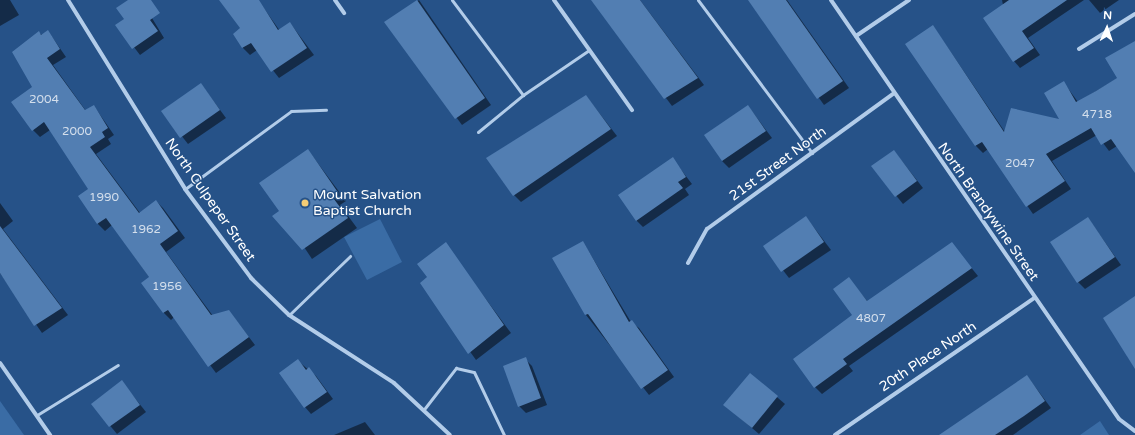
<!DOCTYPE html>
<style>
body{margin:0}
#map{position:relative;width:1135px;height:435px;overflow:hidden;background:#265288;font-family:"Varela Round",sans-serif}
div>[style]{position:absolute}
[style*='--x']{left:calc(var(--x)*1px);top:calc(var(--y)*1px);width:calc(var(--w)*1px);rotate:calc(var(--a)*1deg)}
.green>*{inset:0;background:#3a6ca5}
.shadow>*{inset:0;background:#0007}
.building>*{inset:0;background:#527eb2}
.lane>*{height:3px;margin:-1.5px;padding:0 1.5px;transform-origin:1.5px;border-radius:1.5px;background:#b2cce9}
.street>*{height:4px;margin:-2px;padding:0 2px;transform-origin:2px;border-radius:2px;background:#b2cce9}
.dots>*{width:11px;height:11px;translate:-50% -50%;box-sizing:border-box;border:2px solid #265288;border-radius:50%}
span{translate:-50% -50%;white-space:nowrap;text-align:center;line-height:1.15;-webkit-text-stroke:3px #265288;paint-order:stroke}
.number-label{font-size:12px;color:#d4dfec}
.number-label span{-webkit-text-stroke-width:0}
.street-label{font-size:14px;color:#fff}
.poi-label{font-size:14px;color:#fff}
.left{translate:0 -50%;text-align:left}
.north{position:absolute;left:1087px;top:8px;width:40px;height:40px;-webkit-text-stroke:3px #265288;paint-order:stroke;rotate:3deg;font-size:11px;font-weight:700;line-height:16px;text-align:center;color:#fff}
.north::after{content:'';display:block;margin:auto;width:14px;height:18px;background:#fff;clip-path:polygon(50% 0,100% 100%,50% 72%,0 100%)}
</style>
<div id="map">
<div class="green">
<div style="clip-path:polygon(380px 219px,402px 262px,367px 280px,344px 237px)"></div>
<div style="clip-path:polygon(0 401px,24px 435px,0 435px)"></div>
<div style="clip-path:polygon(1100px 421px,1109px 435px,1080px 435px)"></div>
</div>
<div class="shadow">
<div style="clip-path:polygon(0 0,10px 0,19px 15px,0 26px)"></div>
<div style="clip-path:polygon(130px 0,143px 3px,164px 38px,140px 55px,117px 25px,125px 19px)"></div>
<div style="clip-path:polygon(220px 0,258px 0,280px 31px,290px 23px,314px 55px,279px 78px,257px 50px,250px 55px,243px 48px,235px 34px,242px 28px)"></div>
<div style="clip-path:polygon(419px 0,491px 105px,462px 125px,386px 22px)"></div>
<div style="clip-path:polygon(592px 0,640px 0,704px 85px,672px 106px)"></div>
<div style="clip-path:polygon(749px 0,787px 0,849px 88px,824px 105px)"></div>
<div style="clip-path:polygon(1002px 0,1084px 0,1028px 38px,1040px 55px,1020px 68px,1014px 61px)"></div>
<div style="clip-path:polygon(1089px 0,1119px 0,1100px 13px)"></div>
<div style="clip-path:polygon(933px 26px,1005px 132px,1061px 121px,1064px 83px,1078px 102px,1118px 78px,1135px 42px,1135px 171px,1117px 146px,1109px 151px,1097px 135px,1052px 161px,1071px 189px,1033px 214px,988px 149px,983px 153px,976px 146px,906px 44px)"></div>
<div style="clip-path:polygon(48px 31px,66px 57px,53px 65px,86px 111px,94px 106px,114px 135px,108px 139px,111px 144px,96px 154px,140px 213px,156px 201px,163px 208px,185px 238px,166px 252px,213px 316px,229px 311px,255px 345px,216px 373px,174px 317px,171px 320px,164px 313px,142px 283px,150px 278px,112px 225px,105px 231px,98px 224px,80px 196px,89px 189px,50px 130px,40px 137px,33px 130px,39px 33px,42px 35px)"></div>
<div style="clip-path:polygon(201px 84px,226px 118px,188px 144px,162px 111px)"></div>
<div style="clip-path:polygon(586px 96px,617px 136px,521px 202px,514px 195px)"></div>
<div style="clip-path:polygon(748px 106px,772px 138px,729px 168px,722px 161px)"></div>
<div style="clip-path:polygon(308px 150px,346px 201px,340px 205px,357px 228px,312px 259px,280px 211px)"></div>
<div style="clip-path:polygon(894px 151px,923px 188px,903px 204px,873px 167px)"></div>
<div style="clip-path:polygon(672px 158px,692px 184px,685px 189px,689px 195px,643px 227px,636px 220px)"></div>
<div style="clip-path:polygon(0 203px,13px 221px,3px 229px,68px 315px,42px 333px,0 273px)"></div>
<div style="clip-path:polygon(806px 217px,831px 250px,789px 278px,765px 247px)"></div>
<div style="clip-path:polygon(1088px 218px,1121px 265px,1085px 289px,1078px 282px)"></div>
<div style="clip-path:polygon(583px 242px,631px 322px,639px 328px,674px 377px,649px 395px,586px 315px,554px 258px)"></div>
<div style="clip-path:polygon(445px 244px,511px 333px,476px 360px,421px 283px,428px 277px)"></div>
<div style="clip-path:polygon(952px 244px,978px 276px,849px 366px,853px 371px,822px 394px,815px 387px,854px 315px,849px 279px,868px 302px)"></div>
<div style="clip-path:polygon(525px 359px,532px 366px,547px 405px,526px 413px,519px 406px)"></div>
<div style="clip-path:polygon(298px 361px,316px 376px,333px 399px,311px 414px,305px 407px)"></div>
<div style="clip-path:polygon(750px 374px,785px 404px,759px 434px,725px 405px)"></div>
<div style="clip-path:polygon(1027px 376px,1051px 408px,1013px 435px,941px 435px)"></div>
<div style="clip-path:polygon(122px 382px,146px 412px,117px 434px,92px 404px)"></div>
<div style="clip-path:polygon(365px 422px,375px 435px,334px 435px)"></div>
</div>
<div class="building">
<div style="clip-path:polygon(128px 0,151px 0,160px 13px,150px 20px,158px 31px,132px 49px,115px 25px,124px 19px,116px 8px)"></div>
<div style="clip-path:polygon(219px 0,259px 0,278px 30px,290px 22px,307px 48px,271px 72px,251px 43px,242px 48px,233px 34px,240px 28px)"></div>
<div style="clip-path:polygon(417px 0,485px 98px,455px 119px,384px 22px)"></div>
<div style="clip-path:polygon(591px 0,640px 0,698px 78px,664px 99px)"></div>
<div style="clip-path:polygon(748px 0,786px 0,843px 81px,817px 99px)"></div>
<div style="clip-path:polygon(1009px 0,1067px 0,1022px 31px,1034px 48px,1013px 62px,983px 18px)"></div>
<div style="clip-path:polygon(933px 25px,1004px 132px,1011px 108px,1059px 119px,1044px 93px,1064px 81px,1076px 102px,1096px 91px,1117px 78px,1105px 58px,1135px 41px,1135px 173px,1111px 139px,1101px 145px,1091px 128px,1046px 154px,1065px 181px,1026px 207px,982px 142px,975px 146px,905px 44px)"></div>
<div style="clip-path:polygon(48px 30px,60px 49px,47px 58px,85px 110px,94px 105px,108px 128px,102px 132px,105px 137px,90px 147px,139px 213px,156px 200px,178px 231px,160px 244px,211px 315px,229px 310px,249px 337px,208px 367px,168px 310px,163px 313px,141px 283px,149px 277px,106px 218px,97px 224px,78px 196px,88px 189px,44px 122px,32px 131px,11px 102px,32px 87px,12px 52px,39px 31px,41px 35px)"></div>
<div style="clip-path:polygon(201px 83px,220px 110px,180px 138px,161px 111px)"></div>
<div style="clip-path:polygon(586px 95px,611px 129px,513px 196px,486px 158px)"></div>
<div style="clip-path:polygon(748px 105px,766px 131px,722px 161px,704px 135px)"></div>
<div style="clip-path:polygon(308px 149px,337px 191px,331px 195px,348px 218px,302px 250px,272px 216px,279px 211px,259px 183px)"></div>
<div style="clip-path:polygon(894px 150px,917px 181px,895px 197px,871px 166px)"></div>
<div style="clip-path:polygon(673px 157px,686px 177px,678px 182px,683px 188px,636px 221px,618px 195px)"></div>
<div style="clip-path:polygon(806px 216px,824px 242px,781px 272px,763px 246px)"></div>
<div style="clip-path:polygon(1088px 217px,1115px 257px,1077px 283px,1050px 242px)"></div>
<div style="clip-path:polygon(0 226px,62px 308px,34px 326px,0 273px)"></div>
<div style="clip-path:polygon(583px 241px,629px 322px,632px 320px,668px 370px,641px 389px,588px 314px,585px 315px,552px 258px)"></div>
<div style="clip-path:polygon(446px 242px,504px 325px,468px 354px,420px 283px,427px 277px,417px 264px)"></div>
<div style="clip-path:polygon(952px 242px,972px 268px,843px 359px,847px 364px,814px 388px,793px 359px,852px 315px,833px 289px,849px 277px,867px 301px)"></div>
<div style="clip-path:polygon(1135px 296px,1135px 369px,1103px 318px)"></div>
<div style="clip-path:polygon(526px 357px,541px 398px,518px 407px,503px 366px)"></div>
<div style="clip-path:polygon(298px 359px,306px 370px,309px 367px,327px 392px,304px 408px,279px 373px)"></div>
<div style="clip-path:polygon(750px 373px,778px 396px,752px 428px,723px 405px)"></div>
<div style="clip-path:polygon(1027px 375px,1045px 401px,1024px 416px,995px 435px,939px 435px)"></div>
<div style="clip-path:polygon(122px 380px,140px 405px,109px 427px,91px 404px)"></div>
</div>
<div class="lane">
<div style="--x:452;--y:0;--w:119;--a:53.2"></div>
<div style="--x:523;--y:95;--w:80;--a:-34.3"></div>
<div style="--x:698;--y:0;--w:191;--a:53.3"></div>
<div style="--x:478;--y:132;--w:58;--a:-39.4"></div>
<div style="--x:185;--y:189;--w:132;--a:-36.3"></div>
<div style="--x:291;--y:111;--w:35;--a:-2"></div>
<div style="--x:289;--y:315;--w:85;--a:-44"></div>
<div style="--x:425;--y:408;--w:51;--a:-52.2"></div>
<div style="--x:456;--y:368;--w:18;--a:13"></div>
<div style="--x:474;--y:372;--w:70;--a:64.5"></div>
<div style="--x:37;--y:415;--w:95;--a:-31.7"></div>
</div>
<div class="street">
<div style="--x:68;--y:0;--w:222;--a:58.2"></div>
<div style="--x:185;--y:189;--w:111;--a:53.4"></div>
<div style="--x:251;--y:278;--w:53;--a:44.2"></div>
<div style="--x:289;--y:315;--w:125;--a:32.9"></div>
<div style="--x:394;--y:383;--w:76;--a:42.9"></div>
<div style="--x:335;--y:0;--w:16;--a:55"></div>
<div style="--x:554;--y:0;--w:135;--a:54.7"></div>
<div style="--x:831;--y:0;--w:508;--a:55.5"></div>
<div style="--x:1119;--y:419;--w:20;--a:37"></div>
<div style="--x:856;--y:36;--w:64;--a:-34.2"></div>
<div style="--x:1079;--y:49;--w:66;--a:-32"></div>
<div style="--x:688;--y:263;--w:39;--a:-61"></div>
<div style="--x:707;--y:229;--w:230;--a:-36"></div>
<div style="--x:0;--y:363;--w:88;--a:55.2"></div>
<div style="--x:835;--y:435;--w:242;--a:-34.5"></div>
</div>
<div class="dots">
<div style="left:305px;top:203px;background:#f3cc76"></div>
</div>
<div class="number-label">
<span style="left:44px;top:100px">2004</span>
<span style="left:1097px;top:115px">4718</span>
<span style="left:77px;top:132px">2000</span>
<span style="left:1020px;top:164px">2047</span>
<span style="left:104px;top:198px">1990</span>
<span style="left:146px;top:230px">1962</span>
<span style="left:167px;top:287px">1956</span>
<span style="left:871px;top:319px">4807</span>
</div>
<div class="street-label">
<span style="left:778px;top:164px;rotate:-36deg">21st Street North</span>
<span style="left:210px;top:200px;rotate:55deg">North Culpeper Street</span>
<span style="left:988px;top:212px;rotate:55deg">North Brandywine Street</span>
<span style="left:928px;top:357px;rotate:-34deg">20th Place North</span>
</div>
<div class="poi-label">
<span class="left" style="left:313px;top:203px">Mount Salvation<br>Baptist Church</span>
</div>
<div class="north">N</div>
</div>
